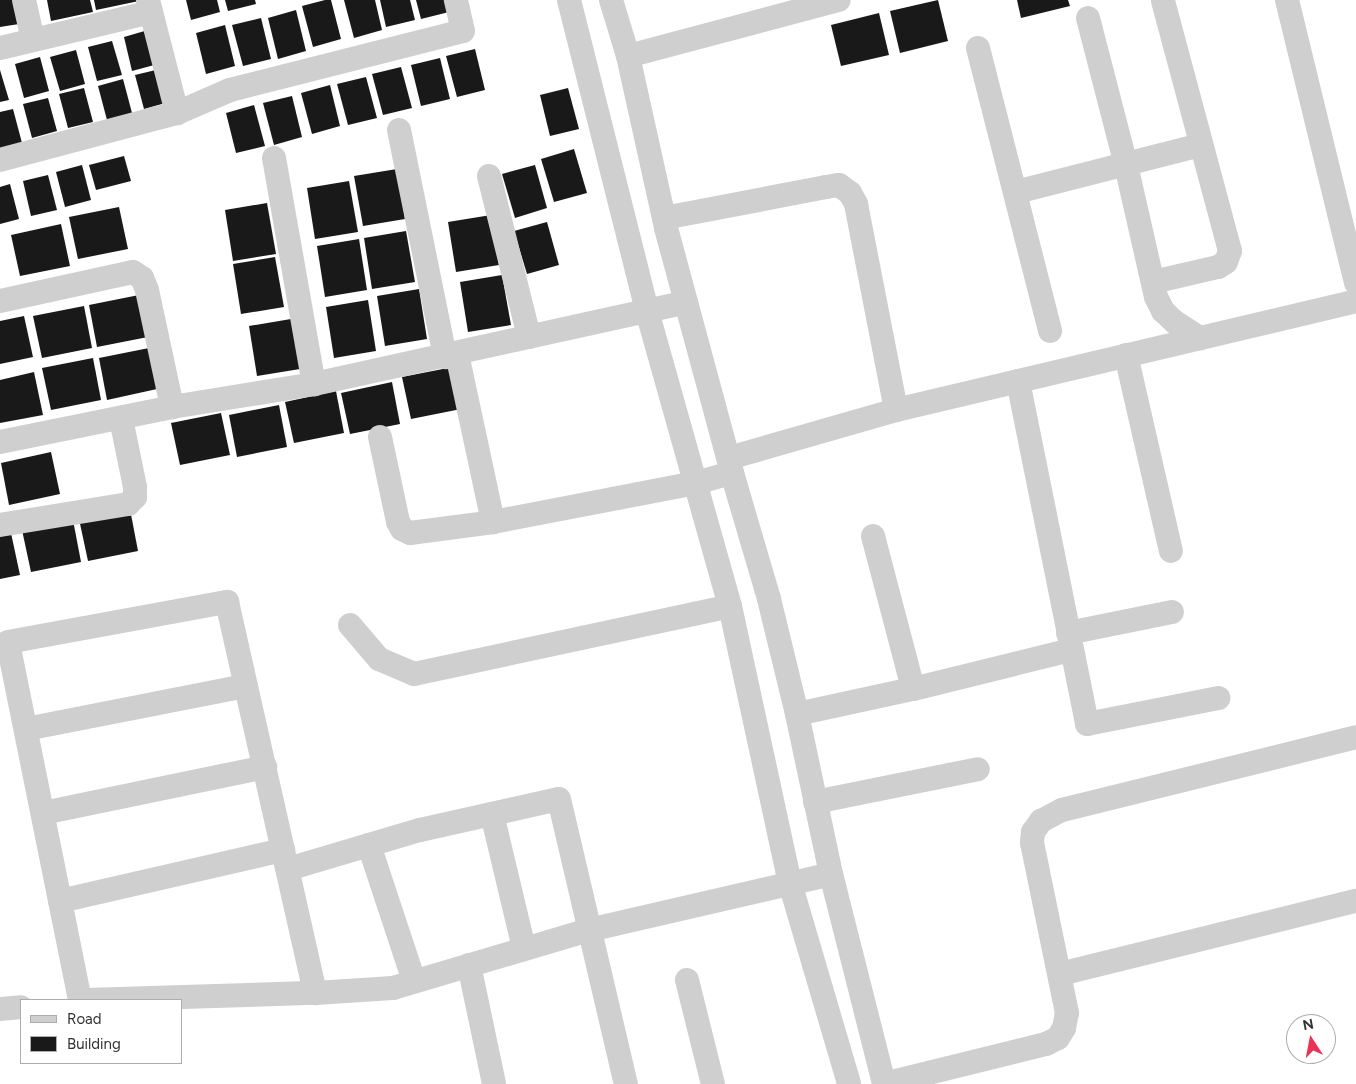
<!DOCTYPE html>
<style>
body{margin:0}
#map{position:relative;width:1356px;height:1084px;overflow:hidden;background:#fff;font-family:Figtree,sans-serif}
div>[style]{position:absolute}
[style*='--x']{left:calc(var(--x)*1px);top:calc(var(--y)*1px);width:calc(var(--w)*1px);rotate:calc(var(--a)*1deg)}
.building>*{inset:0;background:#191919}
.minor>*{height:24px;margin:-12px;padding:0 12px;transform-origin:12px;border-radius:12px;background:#cfcfcf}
span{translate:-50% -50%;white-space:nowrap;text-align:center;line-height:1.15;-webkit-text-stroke:5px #fff;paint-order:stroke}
.legend{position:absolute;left:20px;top:999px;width:162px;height:65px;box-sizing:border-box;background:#fff;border:1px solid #adadad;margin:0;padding:6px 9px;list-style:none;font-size:15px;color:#323232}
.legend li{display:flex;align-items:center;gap:10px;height:25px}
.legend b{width:25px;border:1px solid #adadad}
.north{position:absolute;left:1286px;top:1014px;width:50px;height:50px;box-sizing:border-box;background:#fff;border:1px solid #adadad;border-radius:50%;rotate:349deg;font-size:14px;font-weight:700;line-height:20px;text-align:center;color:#323232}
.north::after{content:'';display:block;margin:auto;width:18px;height:22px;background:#e93455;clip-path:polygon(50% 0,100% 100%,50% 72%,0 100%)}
</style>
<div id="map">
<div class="building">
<div style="clip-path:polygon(0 0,14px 0,19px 24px,0 27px)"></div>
<div style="clip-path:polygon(47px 0,90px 0,93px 12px,51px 21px)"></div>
<div style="clip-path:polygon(94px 0,139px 0,139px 1px,96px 10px)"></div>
<div style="clip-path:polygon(186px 0,217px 0,220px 12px,191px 20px)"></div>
<div style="clip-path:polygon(225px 0,255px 0,256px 4px,228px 11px)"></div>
<div style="clip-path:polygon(325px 0,331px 0,341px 39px,313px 47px,302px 6px)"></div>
<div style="clip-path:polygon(344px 0,375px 0,382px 30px,354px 38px)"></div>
<div style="clip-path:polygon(380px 0,410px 0,415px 20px,386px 27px)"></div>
<div style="clip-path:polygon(416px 0,446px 0,449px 12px,421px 19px)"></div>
<div style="clip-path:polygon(938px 0,948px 41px,900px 53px,890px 11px)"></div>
<div style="clip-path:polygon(1017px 0,1068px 0,1070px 6px,1021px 18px)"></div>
<div style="clip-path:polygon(296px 10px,306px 51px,278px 59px,268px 18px)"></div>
<div style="clip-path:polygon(879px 13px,889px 55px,841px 66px,831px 25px)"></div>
<div style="clip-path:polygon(261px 18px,271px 59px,243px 66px,232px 25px)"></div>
<div style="clip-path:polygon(225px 25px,235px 66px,206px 74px,196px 33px)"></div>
<div style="clip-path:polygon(148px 30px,158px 64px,132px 71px,124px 37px)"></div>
<div style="clip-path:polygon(112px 41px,122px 75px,97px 81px,88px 47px)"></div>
<div style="clip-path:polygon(475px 49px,485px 90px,457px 97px,446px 56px)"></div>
<div style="clip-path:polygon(76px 50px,85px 84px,60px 91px,50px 57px)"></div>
<div style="clip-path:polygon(40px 57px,49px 91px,24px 98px,15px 64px)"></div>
<div style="clip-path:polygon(440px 58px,450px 99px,421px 106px,411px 65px)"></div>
<div style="clip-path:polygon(401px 67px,412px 108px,383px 115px,372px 74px)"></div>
<div style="clip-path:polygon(160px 69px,169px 102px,144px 109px,135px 75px)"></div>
<div style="clip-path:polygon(0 70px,9px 100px,0 102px)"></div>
<div style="clip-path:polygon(366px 77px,377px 118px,348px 125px,337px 84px)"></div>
<div style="clip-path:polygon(123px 79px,132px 113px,107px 120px,98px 86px)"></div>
<div style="clip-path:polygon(330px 85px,340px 126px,312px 134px,301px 93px)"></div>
<div style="clip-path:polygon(84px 88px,93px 122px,68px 128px,59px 94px)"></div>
<div style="clip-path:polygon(568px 88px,579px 129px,550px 136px,540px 95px)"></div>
<div style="clip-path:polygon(292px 96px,302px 137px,274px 145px,263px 103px)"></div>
<div style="clip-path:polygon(48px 98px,57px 131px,32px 138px,23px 104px)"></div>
<div style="clip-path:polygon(254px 105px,265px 146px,236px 153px,226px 113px)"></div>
<div style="clip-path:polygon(13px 109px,22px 143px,0 149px,0 112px)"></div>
<div style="clip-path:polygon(574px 149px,587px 193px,554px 202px,541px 159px)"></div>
<div style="clip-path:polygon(124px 156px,131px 181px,96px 190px,89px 165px)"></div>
<div style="clip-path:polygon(82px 165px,91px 200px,65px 207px,56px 172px)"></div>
<div style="clip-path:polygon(535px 165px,547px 208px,515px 218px,502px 174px)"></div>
<div style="clip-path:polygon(397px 169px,405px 219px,363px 226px,354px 176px)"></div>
<div style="clip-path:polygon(48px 175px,57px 210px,31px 216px,23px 181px)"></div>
<div style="clip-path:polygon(349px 181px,358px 232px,315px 239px,307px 188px)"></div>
<div style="clip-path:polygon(10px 184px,19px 219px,0 224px,0 187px)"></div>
<div style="clip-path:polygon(267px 203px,276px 254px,233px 261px,225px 210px)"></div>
<div style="clip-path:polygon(119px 207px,128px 249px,78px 259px,69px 217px)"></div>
<div style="clip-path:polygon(491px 215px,499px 265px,456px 272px,448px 222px)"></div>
<div style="clip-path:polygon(547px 222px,559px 265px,527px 274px,514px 231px)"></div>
<div style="clip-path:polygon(61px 224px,70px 266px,20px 276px,11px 235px)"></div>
<div style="clip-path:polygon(406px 231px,415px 282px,372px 289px,364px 238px)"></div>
<div style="clip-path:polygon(359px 239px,367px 290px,325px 297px,317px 246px)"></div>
<div style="clip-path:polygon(275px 257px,284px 307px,241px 314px,233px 264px)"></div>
<div style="clip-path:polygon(502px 275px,511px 325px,468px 332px,460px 282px)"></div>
<div style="clip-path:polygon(419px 289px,427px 339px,385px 346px,377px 296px)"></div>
<div style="clip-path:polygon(139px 295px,148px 337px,97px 347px,89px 305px)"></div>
<div style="clip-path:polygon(368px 300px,376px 351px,334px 358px,326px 307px)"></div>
<div style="clip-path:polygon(84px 306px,92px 348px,42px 358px,33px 316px)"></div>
<div style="clip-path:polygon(24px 316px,33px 357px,0 364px,0 321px)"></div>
<div style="clip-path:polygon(291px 319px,300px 369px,257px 376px,249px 326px)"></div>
<div style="clip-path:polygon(149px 348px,157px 389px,107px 400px,99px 358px)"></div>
<div style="clip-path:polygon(93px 358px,101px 400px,51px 410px,42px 368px)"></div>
<div style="clip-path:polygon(453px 367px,461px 409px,411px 419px,402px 377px)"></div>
<div style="clip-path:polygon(34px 372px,43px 415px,0 423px,0 380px)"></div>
<div style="clip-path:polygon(392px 382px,400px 424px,350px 434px,341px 393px)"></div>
<div style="clip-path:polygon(336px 391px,344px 433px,294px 443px,285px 402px)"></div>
<div style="clip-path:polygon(279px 405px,287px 447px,237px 457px,229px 415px)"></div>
<div style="clip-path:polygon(221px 413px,230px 455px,180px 465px,171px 423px)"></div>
<div style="clip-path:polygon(51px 452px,60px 494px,9px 505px,1px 463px)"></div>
<div style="clip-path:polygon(130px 509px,138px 551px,88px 561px,79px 519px)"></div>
<div style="clip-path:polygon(73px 520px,81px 562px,31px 572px,22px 530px)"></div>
<div style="clip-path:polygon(11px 533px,20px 575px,0 579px,0 535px)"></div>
</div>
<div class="minor">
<div style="--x:24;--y:0;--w:41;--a:77.3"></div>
<div style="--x:148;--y:0;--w:117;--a:75.6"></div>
<div style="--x:177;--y:113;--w:58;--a:-23.5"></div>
<div style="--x:230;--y:90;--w:240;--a:-14.2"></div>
<div style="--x:463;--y:31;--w:32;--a:-103"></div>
<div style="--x:569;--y:0;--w:321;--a:75.9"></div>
<div style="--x:647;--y:311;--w:306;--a:74.3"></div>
<div style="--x:730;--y:606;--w:283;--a:77.8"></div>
<div style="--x:790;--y:883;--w:209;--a:73.6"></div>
<div style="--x:611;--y:0;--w:59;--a:73.1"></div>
<div style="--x:628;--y:56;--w:176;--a:77.5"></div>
<div style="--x:666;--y:228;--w:254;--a:74.9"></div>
<div style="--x:732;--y:473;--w:131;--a:73.6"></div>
<div style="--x:769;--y:599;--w:118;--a:76.3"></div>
<div style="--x:797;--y:714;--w:164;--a:78"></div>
<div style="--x:831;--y:874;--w:217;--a:75.8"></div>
<div style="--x:1287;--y:0;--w:291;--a:76.3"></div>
<div style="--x:1088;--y:18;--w:152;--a:75.5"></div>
<div style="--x:1126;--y:165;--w:135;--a:77.2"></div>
<div style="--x:1156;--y:297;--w:16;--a:63"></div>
<div style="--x:1163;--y:311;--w:16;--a:43"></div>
<div style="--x:1175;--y:322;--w:30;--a:33"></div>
<div style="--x:0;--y:48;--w:155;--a:-13.4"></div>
<div style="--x:978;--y:48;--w:292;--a:75.7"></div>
<div style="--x:628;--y:56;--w:218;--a:-14.9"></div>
<div style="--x:399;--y:130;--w:232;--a:78.5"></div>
<div style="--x:274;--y:158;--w:230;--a:80"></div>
<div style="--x:0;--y:160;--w:183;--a:-14.9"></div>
<div style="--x:489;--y:176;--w:166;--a:76"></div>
<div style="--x:1016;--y:192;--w:191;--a:-14.3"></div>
<div style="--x:664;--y:218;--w:165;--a:-10.8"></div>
<div style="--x:826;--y:187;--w:13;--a:-9"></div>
<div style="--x:839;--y:185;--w:14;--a:36"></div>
<div style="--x:850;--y:193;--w:13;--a:61"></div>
<div style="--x:856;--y:204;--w:210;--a:79"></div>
<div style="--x:1153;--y:282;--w:67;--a:-13"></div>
<div style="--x:1218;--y:267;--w:9;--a:-32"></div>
<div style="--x:1226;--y:262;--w:12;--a:-70"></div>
<div style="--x:1230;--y:251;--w:259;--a:-105"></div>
<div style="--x:0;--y:301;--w:136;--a:-12.3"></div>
<div style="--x:133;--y:272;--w:11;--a:34"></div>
<div style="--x:142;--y:278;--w:13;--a:67"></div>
<div style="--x:147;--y:290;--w:120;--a:77.9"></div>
<div style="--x:457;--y:354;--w:172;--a:77.9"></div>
<div style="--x:1126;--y:355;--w:201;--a:77.1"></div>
<div style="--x:1018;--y:381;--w:350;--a:78.6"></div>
<div style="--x:1087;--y:724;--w:134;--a:-11.2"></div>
<div style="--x:380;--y:437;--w:87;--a:78"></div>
<div style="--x:398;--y:522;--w:8;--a:60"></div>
<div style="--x:402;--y:529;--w:9;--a:27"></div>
<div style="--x:410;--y:533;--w:84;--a:-7.5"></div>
<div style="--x:493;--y:522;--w:207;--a:-10.9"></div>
<div style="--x:696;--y:483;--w:37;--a:-16"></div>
<div style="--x:0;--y:442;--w:176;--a:-11.5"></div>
<div style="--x:172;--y:407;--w:144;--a:-9.2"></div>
<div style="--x:314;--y:384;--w:381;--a:-12.4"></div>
<div style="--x:729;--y:458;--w:174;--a:-16"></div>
<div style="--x:896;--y:410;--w:473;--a:-13.3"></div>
<div style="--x:0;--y:525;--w:130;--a:-9.3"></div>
<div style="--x:128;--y:504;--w:10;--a:-45"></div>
<div style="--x:135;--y:497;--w:10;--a:-90"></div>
<div style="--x:135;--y:487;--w:69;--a:-101.6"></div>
<div style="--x:873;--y:536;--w:158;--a:75.3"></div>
<div style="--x:350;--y:625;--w:45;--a:49.5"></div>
<div style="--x:379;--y:659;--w:38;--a:23"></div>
<div style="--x:414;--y:674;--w:323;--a:-12.1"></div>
<div style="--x:1068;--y:633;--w:106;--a:-11.4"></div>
<div style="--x:797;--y:714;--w:119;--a:-12.2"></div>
<div style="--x:913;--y:689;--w:163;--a:-13.9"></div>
<div style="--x:26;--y:729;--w:224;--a:-11.1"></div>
<div style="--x:815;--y:802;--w:166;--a:-11.4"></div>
<div style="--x:43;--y:813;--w:227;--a:-11.7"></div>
<div style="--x:492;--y:814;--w:138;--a:76.6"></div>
<div style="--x:369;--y:845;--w:143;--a:71.7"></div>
<div style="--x:288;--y:869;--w:138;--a:-16.5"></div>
<div style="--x:420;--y:830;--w:142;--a:-12.6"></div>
<div style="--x:559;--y:799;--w:293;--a:76.8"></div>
<div style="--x:60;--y:901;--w:229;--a:-12.9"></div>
<div style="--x:469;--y:965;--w:122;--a:78.1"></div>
<div style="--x:1060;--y:974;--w:305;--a:-13.9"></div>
<div style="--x:687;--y:980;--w:107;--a:76"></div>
<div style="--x:80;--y:1000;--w:365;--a:-101.4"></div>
<div style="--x:8;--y:642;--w:223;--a:-10.4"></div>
<div style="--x:227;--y:602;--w:401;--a:77.3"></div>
<div style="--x:86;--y:1000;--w:229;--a:-1.8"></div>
<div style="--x:315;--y:993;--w:78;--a:-3.7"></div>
<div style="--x:393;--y:988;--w:204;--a:-16.5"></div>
<div style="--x:589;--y:930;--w:248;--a:-13"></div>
<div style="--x:0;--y:1009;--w:21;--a:-5"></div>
<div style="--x:884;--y:1084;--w:167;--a:-13.9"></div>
<div style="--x:1046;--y:1044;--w:13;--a:-27"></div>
<div style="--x:1058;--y:1038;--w:12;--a:-59"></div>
<div style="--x:1064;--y:1028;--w:15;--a:-79"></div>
<div style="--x:1067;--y:1013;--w:174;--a:-101.6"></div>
<div style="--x:1032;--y:843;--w:11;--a:-85"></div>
<div style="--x:1033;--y:832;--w:14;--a:-54"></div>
<div style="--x:1041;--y:821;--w:24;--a:-28"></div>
<div style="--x:1062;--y:810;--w:303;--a:-13.9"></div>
</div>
<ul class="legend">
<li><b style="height:6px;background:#cfcfcf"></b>Road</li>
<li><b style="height:14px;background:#191919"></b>Building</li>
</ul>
<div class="north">N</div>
</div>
